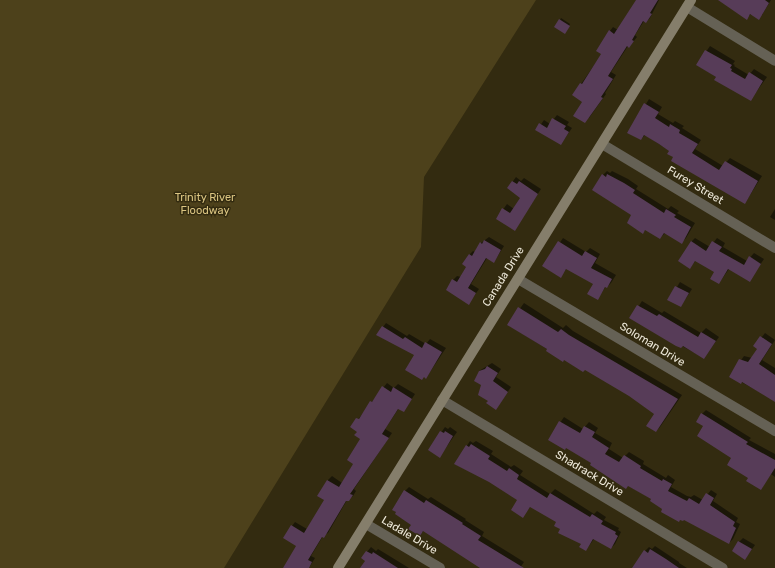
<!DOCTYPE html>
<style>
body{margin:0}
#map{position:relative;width:775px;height:568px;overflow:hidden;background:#332b10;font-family:Rubik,sans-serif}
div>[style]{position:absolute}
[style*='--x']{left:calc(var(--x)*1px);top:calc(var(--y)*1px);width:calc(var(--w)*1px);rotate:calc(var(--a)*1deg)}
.green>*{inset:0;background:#4d411b}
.shadow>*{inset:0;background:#0007}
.building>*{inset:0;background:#573c58}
.street>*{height:10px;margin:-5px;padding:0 5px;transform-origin:5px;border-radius:5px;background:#656155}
.secondary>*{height:10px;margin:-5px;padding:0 5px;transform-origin:5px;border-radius:5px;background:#857e6b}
span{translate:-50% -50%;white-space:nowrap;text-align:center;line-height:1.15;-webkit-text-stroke:3px #332b10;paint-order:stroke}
.street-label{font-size:11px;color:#efeadb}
.park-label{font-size:11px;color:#dbc582}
</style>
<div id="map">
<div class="green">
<div style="clip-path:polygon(0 0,536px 0,424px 177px,421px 247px,224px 568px,0 568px)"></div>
</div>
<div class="shadow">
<div style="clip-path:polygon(637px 0,659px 0,650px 18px,646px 22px,644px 21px,635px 35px,637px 37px,629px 47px,628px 46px,611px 72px,616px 75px,605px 93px,606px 94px,589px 118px,584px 102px,581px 84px,602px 54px,610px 31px,613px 27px,618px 30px)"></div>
<div style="clip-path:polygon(719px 0,771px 0,762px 15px,751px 14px,746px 18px)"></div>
<div style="clip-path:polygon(561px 18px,570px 24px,566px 31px,560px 20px)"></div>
<div style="clip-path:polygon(710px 46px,735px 61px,733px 64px,735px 65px,734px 66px,749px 75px,754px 69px,767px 77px,751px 99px,697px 65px)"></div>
<div style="clip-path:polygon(649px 99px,662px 107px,658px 114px,673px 123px,675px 121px,684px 126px,682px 128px,701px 140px,695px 149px,723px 166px,730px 158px,762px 176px,745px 203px,674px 157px,670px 151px,645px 135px,641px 139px,629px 132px)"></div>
<div style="clip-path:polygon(557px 115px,569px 122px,567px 125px,572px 128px,561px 144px,537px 130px,544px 120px,550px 124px)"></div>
<div style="clip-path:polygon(607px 171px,610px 173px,612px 171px,628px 179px,638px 186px,636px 189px,668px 209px,671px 206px,679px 211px,677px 213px,695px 223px,686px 238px,682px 242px,665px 233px,660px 238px,646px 229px,643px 232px,633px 215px,603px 175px)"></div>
<div style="clip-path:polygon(516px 177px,521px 181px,524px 178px,541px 189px,515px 229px,497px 218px,507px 204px,514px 209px,522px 198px,508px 188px)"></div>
<div style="clip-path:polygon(775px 209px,775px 220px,770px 217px)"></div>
<div style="clip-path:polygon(489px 237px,504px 246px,494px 262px,487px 258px,471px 284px,479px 289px,469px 303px,447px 290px,453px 280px,457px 276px,461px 277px,468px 266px,469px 255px,473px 251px,475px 252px,481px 243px)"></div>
<div style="clip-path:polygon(563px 238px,586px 252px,590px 248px,600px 254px,595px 263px,616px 275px,611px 283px,607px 287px,606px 286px,598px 298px,594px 284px,567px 268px,560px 277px,544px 266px)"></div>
<div style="clip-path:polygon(695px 238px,710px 247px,717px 238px,725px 243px,723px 247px,747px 261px,754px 253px,764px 259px,749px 281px,729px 269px,719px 283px,715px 271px,696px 260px,690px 268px,691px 242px)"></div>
<div style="clip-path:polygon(680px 282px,692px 289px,681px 306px,669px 300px)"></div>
<div style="clip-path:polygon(642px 301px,662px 313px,664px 311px,701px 333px,706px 328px,719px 337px,704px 358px,631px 318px)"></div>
<div style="clip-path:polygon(524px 303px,563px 328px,566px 325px,573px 331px,682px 395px,660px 427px,656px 431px,655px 414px,629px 395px,585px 369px,583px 371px,508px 325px)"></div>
<div style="clip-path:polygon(386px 323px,407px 336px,409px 334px,426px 344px,430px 339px,446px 348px,426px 378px,415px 355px,383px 327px)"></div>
<div style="clip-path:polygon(765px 333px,775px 340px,762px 360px,775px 368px,775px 400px,730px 376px,744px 356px,752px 358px,758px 349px,755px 346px)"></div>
<div style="clip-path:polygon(492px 363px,501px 369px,496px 377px,511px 387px,496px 409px,489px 401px,479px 371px)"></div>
<div style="clip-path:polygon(387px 383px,394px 388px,398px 384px,415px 394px,404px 411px,399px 408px,385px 429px,392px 433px,354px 489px,356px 491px,353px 496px,347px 500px,328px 533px,323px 536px,311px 556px,315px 558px,309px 568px,284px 568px,297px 546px,292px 526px,295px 522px,307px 529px,325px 500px,319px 496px,328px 480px,332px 476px,342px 483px,354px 463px,361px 438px,358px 431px,352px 427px)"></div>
<div style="clip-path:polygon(706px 410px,751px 438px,749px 440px,775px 454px,775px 477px,771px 474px,761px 489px,705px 426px,702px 414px)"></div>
<div style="clip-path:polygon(564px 417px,583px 429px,589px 422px,598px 428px,595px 433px,612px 443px,609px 449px,623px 458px,629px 452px,644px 461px,643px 464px,666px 478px,668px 475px,675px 480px,671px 487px,687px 496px,691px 497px,694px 495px,703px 500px,711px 490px,717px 494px,713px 501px,738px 518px,736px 522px,740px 524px,733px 539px,729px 543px,664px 508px,652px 499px,616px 479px,567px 447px,549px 439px)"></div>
<div style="clip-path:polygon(445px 427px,448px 429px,450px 427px,457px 432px,440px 456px,429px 450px)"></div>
<div style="clip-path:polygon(470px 441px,473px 443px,476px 441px,493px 451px,491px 454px,511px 467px,514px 465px,523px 471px,520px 475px,550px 494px,555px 489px,594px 514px,597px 511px,606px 517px,604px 520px,619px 528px,618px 530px,621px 532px,615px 544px,611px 548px,594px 539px,586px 550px,582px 543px,561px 529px,558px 522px,531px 506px,523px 516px,518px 500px,489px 481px,455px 464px)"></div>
<div style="clip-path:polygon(409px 487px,428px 499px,431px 497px,466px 519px,465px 520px,484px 532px,482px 536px,524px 562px,520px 568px,483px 568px,424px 530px,420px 535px,412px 524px,405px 491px)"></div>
<div style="clip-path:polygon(743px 538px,755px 545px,745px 559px,739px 542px)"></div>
<div style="clip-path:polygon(655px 546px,679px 562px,679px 563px,687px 568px,638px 568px,645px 551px,649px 547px,652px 549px)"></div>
<div style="clip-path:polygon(371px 547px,376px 551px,378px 549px,409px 568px,361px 568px,366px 560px,362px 558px)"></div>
</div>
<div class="building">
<div style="clip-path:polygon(636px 0,658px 0,650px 13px,652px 14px,646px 23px,643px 21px,632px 40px,634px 41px,629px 48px,627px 46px,608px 76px,613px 79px,601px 97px,603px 98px,585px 123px,573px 116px,582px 102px,572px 95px,580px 83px,582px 84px,601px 54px,596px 51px,609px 30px,614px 34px)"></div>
<div style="clip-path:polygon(718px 0,765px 0,769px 3px,759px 20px,750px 14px,747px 20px)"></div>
<div style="clip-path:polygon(559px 19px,570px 26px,565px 34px,554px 27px)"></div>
<div style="clip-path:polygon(705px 50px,732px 65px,730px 68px,732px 69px,731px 71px,745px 79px,749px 72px,763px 81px,751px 101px,714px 80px,716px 77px,696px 65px)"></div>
<div style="clip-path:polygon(644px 103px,659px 112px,655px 118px,669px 127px,670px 124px,680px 130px,679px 133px,698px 144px,692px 153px,719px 170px,725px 161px,758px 181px,745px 204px,671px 161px,673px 157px,667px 154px,669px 151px,659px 144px,644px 135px,641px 140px,627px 133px)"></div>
<div style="clip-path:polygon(552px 118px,566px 126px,564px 129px,569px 132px,561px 145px,535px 130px,539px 123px,547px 128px)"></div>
<div style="clip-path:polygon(602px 174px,606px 177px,607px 174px,624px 183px,635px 190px,633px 193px,664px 213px,666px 209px,676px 215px,674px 217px,691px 227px,682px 244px,664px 233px,660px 239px,645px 230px,643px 234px,627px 223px,631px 215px,592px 190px)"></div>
<div style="clip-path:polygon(512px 181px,517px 184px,519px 181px,538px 194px,515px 231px,496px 219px,502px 208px,510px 213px,520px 198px,507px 188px)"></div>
<div style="clip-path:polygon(484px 240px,501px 250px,494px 263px,486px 258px,468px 288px,476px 293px,469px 305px,446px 290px,452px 279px,457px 282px,466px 267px,462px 264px,469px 254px,472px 256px,480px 242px,482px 244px)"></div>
<div style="clip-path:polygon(558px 241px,582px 256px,585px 251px,597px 258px,591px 268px,612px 279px,607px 288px,605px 287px,598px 300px,587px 294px,593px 284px,566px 269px,561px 278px,542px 266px)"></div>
<div style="clip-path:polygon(691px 241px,706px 251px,712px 241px,722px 247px,719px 251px,744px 265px,749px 256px,761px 264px,750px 282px,728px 269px,719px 284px,710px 279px,714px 272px,695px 261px,690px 269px,678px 261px)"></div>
<div style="clip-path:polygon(675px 286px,689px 293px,681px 307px,667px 300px)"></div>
<div style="clip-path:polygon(637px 305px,657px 316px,659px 314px,698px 337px,701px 332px,716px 341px,704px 359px,683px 346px,681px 348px,676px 346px,629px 318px)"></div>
<div style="clip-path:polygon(518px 307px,558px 332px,561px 329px,569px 335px,678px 399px,656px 432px,646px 426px,654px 414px,629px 396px,585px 370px,583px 372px,564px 360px,563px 362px,546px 351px,547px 349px,507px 325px)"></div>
<div style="clip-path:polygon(382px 326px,403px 339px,405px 337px,422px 348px,425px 342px,442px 352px,426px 379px,424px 377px,422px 380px,405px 370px,414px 355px,376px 335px)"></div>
<div style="clip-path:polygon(760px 336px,772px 344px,759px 364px,775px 375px,775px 402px,742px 382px,741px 384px,729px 377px,739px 359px,748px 362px,757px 349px,753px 346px)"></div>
<div style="clip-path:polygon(487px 366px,498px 373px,493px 381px,508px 392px,496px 410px,486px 403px,488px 401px,478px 395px,481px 385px,474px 381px,479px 371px,485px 369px)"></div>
<div style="clip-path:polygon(382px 386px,391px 392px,393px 387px,412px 399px,404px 412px,398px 409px,382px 434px,389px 438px,350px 494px,353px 495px,349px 501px,346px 501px,324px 538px,322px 537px,308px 560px,312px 562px,309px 568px,283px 568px,296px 546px,283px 538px,291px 525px,304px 533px,324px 500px,317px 496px,327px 480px,339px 487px,353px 464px,347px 460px,360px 439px,354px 435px,357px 432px,350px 427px,356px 418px,359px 419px,370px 401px,372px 402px)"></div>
<div style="clip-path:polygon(701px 413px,748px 442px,746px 444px,775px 460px,775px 468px,761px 490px,746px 481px,748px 478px,727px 465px,731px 458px,697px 436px,703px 426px,696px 422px)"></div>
<div style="clip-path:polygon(559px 421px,580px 433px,584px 426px,595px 432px,592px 437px,609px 448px,605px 454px,619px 462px,624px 455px,641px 466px,640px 468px,662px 481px,663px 479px,672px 484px,668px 491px,683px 499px,687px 501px,689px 498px,699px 504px,706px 493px,714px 498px,710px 505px,735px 522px,733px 526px,736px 528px,729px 544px,684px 520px,683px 521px,680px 520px,679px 522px,661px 512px,662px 509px,650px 501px,651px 499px,628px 486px,626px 489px,590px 465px,591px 463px,566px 448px,565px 450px,548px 440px)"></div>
<div style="clip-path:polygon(440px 431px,444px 433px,445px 431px,453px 436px,440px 458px,428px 450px)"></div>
<div style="clip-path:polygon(471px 444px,490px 456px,488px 459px,507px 471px,509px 468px,519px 475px,517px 479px,547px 498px,550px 493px,590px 517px,592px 514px,603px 521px,601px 524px,616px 532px,615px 534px,618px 536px,611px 549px,593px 539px,586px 551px,579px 547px,581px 544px,558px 533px,560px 529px,554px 526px,556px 522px,530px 507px,523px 518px,511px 510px,517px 500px,489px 482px,454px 464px,466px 445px,469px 447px)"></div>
<div style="clip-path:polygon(404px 490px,424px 503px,426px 500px,463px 523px,462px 524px,481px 536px,478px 540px,524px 568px,480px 568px,423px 531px,420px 536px,408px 529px,411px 525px,395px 514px,396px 512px,392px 510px)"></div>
<div style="clip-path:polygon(738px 541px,752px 549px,745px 560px,732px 551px)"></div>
<div style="clip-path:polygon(650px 549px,666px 559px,679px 568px,632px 568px,644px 550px,648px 553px)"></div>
<div style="clip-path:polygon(366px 551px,372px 554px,373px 552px,398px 568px,360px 568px,365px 561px,361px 558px)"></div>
</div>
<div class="street">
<div style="--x:687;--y:7;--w:103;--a:31.5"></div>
<div style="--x:602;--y:144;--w:202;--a:31"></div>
<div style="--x:518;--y:279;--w:299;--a:30.6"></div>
<div style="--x:442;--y:400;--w:327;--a:30.9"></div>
<div style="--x:366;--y:524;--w:86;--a:30.7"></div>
</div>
<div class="secondary">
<div style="--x:338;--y:568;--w:669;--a:-58.14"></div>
</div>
<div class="street-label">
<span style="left:695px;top:186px;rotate:31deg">Furey Street</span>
<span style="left:504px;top:277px;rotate:-58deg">Canada Drive</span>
<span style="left:652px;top:345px;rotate:31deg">Soloman Drive</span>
<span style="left:589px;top:474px;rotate:31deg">Shadrack Drive</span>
<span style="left:409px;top:536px;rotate:31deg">Ladale Drive</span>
</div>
<div class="park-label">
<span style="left:205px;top:205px">Trinity River<br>Floodway</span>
</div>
</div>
